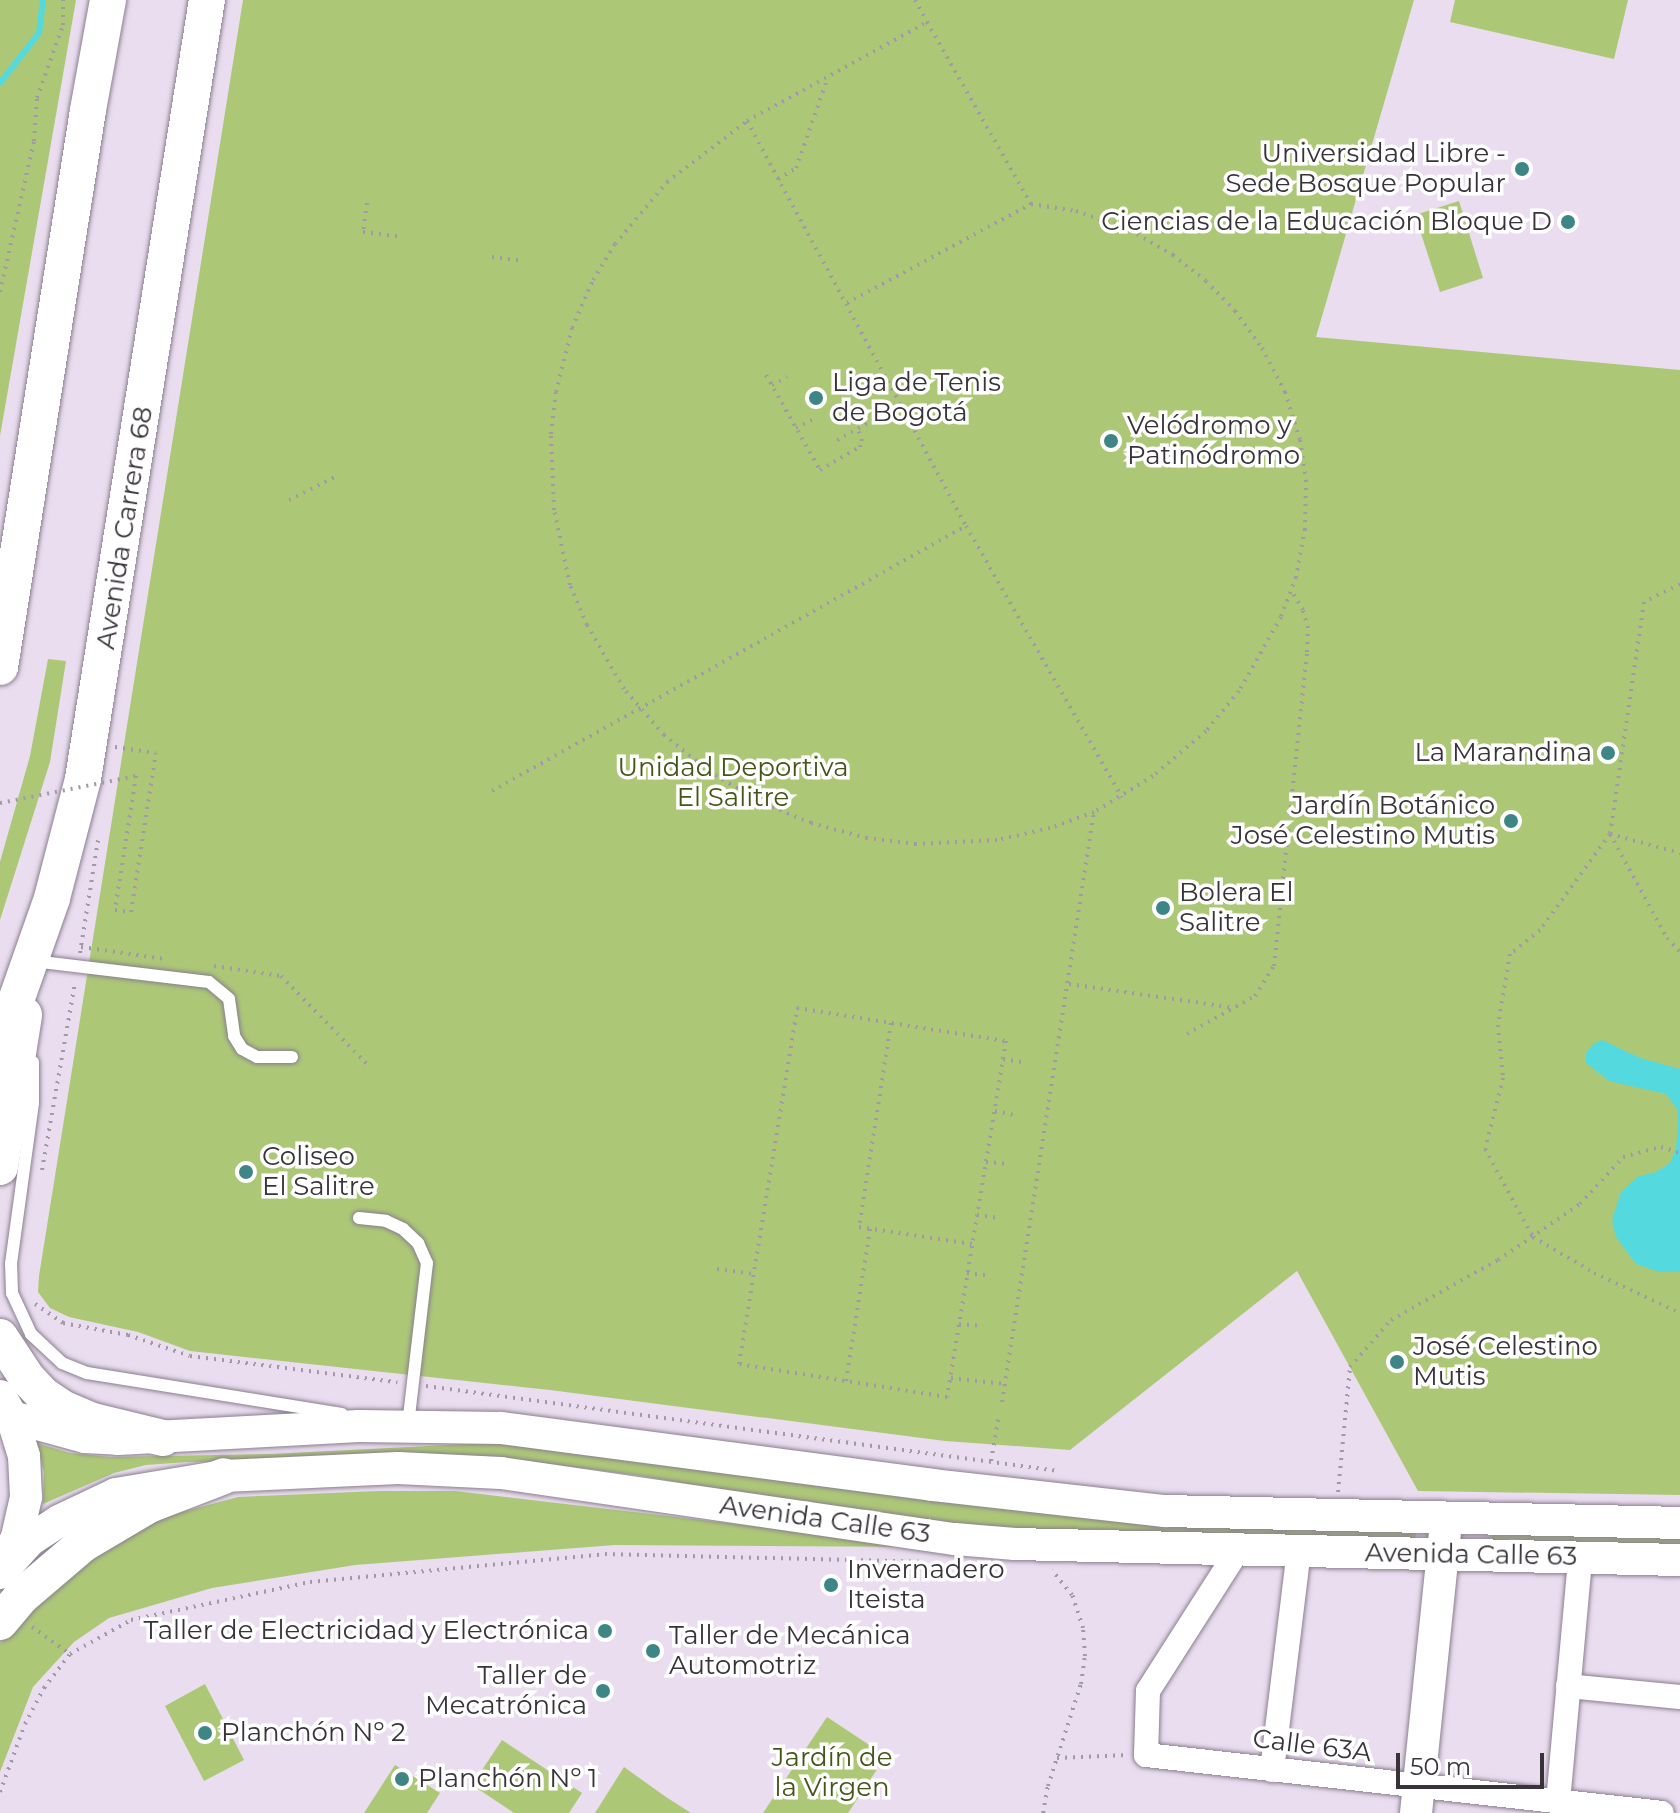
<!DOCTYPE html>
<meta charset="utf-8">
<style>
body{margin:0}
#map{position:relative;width:1680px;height:1813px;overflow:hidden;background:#e9ddef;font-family:Montserrat,sans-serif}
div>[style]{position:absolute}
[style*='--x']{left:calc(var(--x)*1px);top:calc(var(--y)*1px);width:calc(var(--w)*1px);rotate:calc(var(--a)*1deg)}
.green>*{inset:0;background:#acc877}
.water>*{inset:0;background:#54d9df}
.stream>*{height:6px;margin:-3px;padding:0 3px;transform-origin:3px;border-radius:3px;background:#54d9df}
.path>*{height:4px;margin-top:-2px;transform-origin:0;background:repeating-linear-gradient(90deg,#a299a7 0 2px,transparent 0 8px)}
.roads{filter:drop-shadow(0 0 2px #8a7f8f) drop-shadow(0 0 2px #8a7f8f)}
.lane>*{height:12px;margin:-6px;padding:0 6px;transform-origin:6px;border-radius:6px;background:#fff}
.street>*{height:24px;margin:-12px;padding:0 12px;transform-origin:12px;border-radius:12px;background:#fff}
.secondary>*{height:32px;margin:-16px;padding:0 16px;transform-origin:16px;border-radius:16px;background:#fff}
.primary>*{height:36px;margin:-18px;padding:0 18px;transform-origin:18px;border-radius:18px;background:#fff}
.path-bridge>*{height:4px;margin-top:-2px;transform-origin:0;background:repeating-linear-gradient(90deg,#a299a7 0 2px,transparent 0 8px)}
.dots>*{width:22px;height:22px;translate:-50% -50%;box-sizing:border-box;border:4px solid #fff;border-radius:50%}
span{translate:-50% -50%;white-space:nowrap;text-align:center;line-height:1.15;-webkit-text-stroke:7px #fff;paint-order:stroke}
.poi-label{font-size:26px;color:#38333a}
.right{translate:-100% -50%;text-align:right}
.left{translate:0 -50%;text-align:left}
.street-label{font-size:26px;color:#38333a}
.park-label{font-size:26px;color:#435519}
.scale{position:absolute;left:1396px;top:1753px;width:148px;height:36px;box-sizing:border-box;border:4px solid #38333a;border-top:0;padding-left:10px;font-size:24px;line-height:28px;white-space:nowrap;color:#38333a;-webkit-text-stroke:6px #fff;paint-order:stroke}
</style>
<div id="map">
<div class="green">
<div style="clip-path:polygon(0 0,76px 0,0 436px)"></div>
<div style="clip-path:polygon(243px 0,1414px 0,1316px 337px,1680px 370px,1680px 1495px,1418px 1491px,1297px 1271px,1070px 1450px,945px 1441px,550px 1390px,190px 1351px,138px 1332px,69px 1317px,50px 1308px,38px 1292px,39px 1276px)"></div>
<div style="clip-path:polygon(1455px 0,1628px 0,1614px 59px,1450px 22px)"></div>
<div style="clip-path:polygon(1459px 201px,1483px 278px,1440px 292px,1415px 215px)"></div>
<div style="clip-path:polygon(48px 659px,66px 661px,50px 762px,0 920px,0 862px,30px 756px)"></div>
<div style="clip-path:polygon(506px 1442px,1416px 1529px,1415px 1542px,1007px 1532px,827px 1508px,636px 1475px,502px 1458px,187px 1462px,146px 1465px,114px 1473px,43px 1504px,44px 1472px,36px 1443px,70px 1453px,110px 1457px,272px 1454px)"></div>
<div style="clip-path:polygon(379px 1491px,455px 1491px,931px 1547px,615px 1545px,355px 1565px,212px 1588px,109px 1618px,74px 1642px,33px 1687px,0 1772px,0 1643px,73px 1571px,156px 1519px,238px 1497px)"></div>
<div style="clip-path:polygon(1680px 1529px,1680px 1545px,1492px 1542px,1492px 1533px)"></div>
<div style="clip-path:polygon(205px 1684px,244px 1760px,204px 1781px,165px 1706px)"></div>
<div style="clip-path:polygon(827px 1717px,886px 1756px,848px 1813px,763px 1813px)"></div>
<div style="clip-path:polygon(502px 1740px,582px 1793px,569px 1813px,514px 1813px,472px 1785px)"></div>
<div style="clip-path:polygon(395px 1765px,440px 1793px,427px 1813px,364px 1813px)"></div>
<div style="clip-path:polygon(624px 1767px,666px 1797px,691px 1813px,595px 1813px)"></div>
</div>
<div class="water">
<div style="clip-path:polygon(1602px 1040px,1640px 1058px,1680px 1069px,1680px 1272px,1659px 1272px,1636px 1264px,1616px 1237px,1612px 1220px,1621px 1192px,1637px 1177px,1656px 1172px,1670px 1163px,1676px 1148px,1678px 1122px,1677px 1109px,1666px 1094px,1609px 1081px,1586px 1063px,1586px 1053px,1593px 1044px)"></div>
</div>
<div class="stream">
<div style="--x:0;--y:83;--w:63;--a:-52"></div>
<div style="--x:39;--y:33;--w:33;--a:-83"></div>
</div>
<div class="path">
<div style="--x:915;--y:0;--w:25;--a:61"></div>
<div style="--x:747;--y:121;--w:460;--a:61.6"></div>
<div style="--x:966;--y:526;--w:313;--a:60.1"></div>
<div style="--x:778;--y:179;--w:21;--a:-31"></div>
<div style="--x:796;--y:168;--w:96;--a:-70.6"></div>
<div style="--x:367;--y:203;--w:29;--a:98"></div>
<div style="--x:363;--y:232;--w:38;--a:7"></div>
<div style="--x:492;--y:257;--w:32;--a:7"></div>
<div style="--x:0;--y:292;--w:155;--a:-77.3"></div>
<div style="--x:34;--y:141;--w:43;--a:-86"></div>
<div style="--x:37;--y:98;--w:77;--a:-70.4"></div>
<div style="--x:63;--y:25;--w:25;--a:-90"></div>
<div style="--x:847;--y:303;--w:209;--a:-28.3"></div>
<div style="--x:1031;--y:204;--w:46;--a:8.8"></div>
<div style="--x:1076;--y:211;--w:57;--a:19.4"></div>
<div style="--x:1130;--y:230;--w:50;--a:30.2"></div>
<div style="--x:1173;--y:255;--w:42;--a:38.2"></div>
<div style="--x:1206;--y:281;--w:42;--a:46"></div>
<div style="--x:1235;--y:311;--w:46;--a:53.9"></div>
<div style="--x:1262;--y:348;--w:50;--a:62.4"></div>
<div style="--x:1285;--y:392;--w:50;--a:72.6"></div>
<div style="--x:1300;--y:440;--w:40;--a:81.5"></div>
<div style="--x:1306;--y:480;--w:49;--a:91.2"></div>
<div style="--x:1305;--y:529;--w:49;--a:100.6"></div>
<div style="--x:1296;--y:577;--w:43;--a:110.6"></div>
<div style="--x:1281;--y:617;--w:85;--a:119.6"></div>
<div style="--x:1239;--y:691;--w:52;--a:129.5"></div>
<div style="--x:1206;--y:731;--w:70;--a:139.7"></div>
<div style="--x:1153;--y:776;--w:69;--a:148.6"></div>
<div style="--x:1094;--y:812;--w:47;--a:160"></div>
<div style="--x:1050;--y:828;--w:54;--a:167.2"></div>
<div style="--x:997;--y:840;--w:81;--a:177.2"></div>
<div style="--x:916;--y:844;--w:49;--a:-173"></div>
<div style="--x:867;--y:838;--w:58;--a:-165"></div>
<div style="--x:811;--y:823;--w:57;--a:-157.5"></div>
<div style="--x:758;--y:801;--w:57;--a:-148.5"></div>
<div style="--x:709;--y:771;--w:58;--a:-141.3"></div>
<div style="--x:664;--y:735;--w:61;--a:-131"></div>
<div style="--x:624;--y:689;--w:74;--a:-120"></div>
<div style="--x:587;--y:625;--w:43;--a:-113"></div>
<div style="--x:570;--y:585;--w:77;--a:-102"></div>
<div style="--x:554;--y:510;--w:76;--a:-92.3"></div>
<div style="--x:551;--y:434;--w:42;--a:-83.2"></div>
<div style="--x:556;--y:392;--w:66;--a:-76"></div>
<div style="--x:572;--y:328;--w:52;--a:-66.4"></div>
<div style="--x:593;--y:280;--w:42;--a:-58.6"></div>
<div style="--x:615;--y:244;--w:81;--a:-50"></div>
<div style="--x:667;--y:182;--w:101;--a:-37.3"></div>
<div style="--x:747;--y:121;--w:205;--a:-28.8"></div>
<div style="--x:927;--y:22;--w:210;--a:60.3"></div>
<div style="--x:766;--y:375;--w:109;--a:60.4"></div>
<div style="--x:820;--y:470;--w:46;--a:-29.9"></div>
<div style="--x:860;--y:447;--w:6;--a:-72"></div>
<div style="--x:862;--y:441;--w:13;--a:-108"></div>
<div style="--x:772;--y:385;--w:17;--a:-28"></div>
<div style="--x:796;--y:428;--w:18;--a:-27"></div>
<div style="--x:837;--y:440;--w:73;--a:-28.7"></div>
<div style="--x:289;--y:500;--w:54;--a:-26.6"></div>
<div style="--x:1680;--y:584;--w:40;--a:153.4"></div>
<div style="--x:1644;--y:602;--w:234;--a:98.3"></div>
<div style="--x:1610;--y:834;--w:119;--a:126.1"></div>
<div style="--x:1540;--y:930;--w:38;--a:141"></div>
<div style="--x:1510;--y:954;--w:72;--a:99.6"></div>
<div style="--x:1498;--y:1025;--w:53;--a:84.6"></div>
<div style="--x:1503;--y:1078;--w:73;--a:104.2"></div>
<div style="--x:1485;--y:1149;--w:100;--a:61.4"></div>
<div style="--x:1533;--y:1237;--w:71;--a:30.5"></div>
<div style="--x:1594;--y:1273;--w:95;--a:24.9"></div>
<div style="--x:115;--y:747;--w:41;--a:8.3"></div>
<div style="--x:492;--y:791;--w:543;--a:-29.21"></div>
<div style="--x:1610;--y:834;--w:119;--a:61.3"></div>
<div style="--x:1667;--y:938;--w:19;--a:47"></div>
<div style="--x:1610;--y:834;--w:73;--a:15.2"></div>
<div style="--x:81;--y:947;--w:85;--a:8.1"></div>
<div style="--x:80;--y:953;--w:114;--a:-80.9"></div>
<div style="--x:214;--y:966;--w:68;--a:8.5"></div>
<div style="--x:281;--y:976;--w:123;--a:45.7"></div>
<div style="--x:1069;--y:984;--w:168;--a:8.2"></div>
<div style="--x:797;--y:1008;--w:212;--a:9"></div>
<div style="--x:1006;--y:1041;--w:361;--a:99.4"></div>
<div style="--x:947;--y:1397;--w:211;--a:-171"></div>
<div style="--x:739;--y:1364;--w:361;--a:-80.7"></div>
<div style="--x:891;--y:1023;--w:206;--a:98.9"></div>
<div style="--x:859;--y:1227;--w:114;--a:8.6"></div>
<div style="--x:1187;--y:1034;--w:78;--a:-29.2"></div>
<div style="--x:1255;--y:996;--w:36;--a:-58"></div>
<div style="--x:1274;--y:966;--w:316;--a:-84"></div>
<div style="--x:1307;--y:652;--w:24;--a:-88"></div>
<div style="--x:1308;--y:628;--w:19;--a:-106"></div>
<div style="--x:1303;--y:610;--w:21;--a:-121"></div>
<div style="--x:1003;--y:1059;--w:19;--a:9"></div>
<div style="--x:995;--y:1111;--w:19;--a:12"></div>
<div style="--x:986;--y:1162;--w:21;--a:5"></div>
<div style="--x:42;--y:1170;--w:191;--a:-80"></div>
<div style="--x:977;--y:1215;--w:22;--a:8"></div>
<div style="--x:717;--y:1269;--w:36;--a:8"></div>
<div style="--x:967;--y:1273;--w:23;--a:7"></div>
<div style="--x:35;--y:1304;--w:34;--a:34"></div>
<div style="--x:63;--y:1323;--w:66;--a:10.5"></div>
<div style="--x:128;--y:1335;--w:65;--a:18.7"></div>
<div style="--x:190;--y:1356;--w:209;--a:7.2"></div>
<div style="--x:959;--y:1324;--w:24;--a:5"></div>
<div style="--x:951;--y:1378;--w:53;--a:6.5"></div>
<div style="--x:846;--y:1381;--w:154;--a:-81"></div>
<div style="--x:426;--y:1386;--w:639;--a:7.65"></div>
<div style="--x:1002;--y:1402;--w:597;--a:-81.14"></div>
<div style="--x:991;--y:1461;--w:47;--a:-80.1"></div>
<div style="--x:1338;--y:1492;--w:126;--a:-84.5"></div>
<div style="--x:1350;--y:1367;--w:62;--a:-48.9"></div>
<div style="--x:1391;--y:1320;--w:123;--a:-29.3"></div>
<div style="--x:1498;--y:1260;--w:99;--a:-34.3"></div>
<div style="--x:1580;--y:1204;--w:64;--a:-47.5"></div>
<div style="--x:1623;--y:1157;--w:39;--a:-15"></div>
<div style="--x:1661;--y:1147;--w:20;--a:18"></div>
<div style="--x:32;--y:1627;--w:47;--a:35.4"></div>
<div style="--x:1057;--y:1758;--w:71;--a:-2.4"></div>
<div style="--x:0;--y:1792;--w:72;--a:-69.8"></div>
<div style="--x:25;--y:1724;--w:41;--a:-62.2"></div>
<div style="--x:44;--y:1688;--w:43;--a:-52.6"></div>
<div style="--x:70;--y:1654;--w:70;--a:-29.1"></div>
<div style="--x:131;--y:1620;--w:183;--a:-12"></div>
<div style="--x:310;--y:1582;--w:296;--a:-5.4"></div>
<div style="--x:605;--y:1554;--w:317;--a:1.4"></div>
<div style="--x:1043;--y:1813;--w:27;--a:-80"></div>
<div style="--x:1048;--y:1786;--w:107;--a:-72.1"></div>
<div style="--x:1081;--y:1684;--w:28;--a:-82"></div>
<div style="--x:1085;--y:1656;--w:28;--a:-94"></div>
<div style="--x:1083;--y:1628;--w:35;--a:-108"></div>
<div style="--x:1072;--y:1595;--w:32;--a:-129"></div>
</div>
<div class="roads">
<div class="lane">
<div style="--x:33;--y:961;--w:177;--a:6.8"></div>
<div style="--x:209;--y:982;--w:26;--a:40"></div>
<div style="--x:229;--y:999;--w:37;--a:82"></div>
<div style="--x:234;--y:1036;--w:15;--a:58"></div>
<div style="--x:242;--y:1049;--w:17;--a:28"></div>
<div style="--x:257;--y:1057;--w:35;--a:0"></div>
<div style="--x:33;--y:1062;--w:41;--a:90"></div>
<div style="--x:33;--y:1103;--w:162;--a:97.8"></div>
<div style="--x:11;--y:1263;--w:30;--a:88"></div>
<div style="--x:12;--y:1293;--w:45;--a:65.1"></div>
<div style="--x:31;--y:1334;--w:42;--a:43.1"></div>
<div style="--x:62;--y:1363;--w:27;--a:22"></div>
<div style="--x:87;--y:1373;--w:258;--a:9.1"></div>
<div style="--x:359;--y:1218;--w:27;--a:6"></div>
<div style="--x:386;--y:1221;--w:19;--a:25"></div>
<div style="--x:403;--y:1229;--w:21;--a:43"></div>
<div style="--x:418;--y:1243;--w:22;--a:66"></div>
<div style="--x:427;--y:1263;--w:163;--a:96.7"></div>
</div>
<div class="street">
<div style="--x:1238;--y:1550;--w:167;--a:122.6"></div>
<div style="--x:1148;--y:1691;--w:64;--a:91.8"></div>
<div style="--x:1146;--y:1755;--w:519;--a:6.41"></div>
<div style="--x:1568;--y:1686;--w:113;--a:5.6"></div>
<div style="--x:1272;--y:1770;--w:221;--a:-83"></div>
<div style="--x:1558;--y:1802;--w:245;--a:-84.8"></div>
</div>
<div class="secondary">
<div style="--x:0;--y:1396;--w:24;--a:60"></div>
<div style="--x:12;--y:1417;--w:41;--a:72.9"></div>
<div style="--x:24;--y:1456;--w:41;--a:87.2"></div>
<div style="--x:26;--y:1497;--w:41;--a:102.7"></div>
<div style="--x:17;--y:1537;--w:23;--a:115"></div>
<div style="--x:12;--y:1417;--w:76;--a:15.3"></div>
<div style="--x:85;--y:1437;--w:33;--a:3"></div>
<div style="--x:118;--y:1439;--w:241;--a:-3.1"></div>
<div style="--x:359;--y:1426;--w:142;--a:0.8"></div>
<div style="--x:501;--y:1428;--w:435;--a:7.5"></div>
<div style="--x:932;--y:1485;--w:234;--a:6.4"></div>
<div style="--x:1165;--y:1511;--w:515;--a:1.33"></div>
<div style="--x:0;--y:1573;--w:45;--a:-47.7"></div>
<div style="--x:30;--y:1540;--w:35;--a:-33"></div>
<div style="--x:59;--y:1521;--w:63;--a:-25.3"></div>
<div style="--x:116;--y:1494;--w:109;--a:-9.5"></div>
<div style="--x:224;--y:1476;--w:174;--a:-2.6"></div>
<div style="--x:398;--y:1468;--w:103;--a:2.8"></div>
<div style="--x:501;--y:1473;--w:459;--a:8.3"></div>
<div style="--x:955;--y:1539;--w:60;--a:4.8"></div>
<div style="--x:1015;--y:1544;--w:665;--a:1.38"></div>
<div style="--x:1416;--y:1813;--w:281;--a:-84.1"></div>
</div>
<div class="primary">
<div style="--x:0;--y:667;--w:564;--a:-81.02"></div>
<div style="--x:88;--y:110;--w:112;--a:-79.7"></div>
<div style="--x:0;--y:1046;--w:157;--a:-70.6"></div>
<div style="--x:52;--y:898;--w:123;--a:-75.4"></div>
<div style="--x:83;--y:779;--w:789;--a:-80.96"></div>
<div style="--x:0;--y:1167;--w:154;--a:-81"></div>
<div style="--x:0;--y:1337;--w:49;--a:56.6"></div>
<div style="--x:27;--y:1378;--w:23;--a:47"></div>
<div style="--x:43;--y:1395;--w:23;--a:34"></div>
<div style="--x:62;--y:1408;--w:34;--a:23"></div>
<div style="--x:93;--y:1421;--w:72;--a:13.7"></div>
<div style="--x:0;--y:1622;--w:34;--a:-50"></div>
<div style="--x:22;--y:1596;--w:80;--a:-40.4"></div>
<div style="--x:83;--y:1544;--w:77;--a:-30.6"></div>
<div style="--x:149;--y:1505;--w:80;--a:-21.1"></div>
</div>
</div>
<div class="path-bridge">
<div style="--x:0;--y:803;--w:139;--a:-11.2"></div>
<div style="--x:136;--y:776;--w:136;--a:98.9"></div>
<div style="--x:115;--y:910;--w:16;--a:7"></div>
<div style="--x:131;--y:912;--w:161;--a:-81.1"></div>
</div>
<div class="dots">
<div style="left:1522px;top:169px;background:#3e8685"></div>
<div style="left:1568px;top:222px;background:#3e8685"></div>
<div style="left:816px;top:398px;background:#3e8685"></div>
<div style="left:1111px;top:441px;background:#3e8685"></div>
<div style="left:1608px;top:753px;background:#3e8685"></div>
<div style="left:1511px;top:821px;background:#3e8685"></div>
<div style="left:1163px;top:908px;background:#3e8685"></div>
<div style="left:246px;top:1172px;background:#3e8685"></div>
<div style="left:1397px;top:1362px;background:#3e8685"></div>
<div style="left:831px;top:1585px;background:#3e8685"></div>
<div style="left:605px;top:1631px;background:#3e8685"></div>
<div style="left:653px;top:1651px;background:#3e8685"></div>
<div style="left:603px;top:1691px;background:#3e8685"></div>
<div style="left:205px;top:1733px;background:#3e8685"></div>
<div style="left:402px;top:1779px;background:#3e8685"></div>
</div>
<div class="poi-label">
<span class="right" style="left:1506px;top:169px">Universidad Libre -<br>Sede Bosque Popular</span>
<span class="right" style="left:1552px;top:222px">Ciencias de la Educación Bloque D</span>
<span class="left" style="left:832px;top:398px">Liga de Tenis<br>de Bogotá</span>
<span class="left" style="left:1127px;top:441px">Velódromo y<br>Patinódromo</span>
<span class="right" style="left:1592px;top:753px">La Marandina</span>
<span class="right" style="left:1495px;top:821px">Jardín Botánico<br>José Celestino Mutis</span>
<span class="left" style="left:1179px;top:908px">Bolera El<br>Salitre</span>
<span class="left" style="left:262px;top:1172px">Coliseo<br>El Salitre</span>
<span class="left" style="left:1413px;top:1362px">José Celestino<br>Mutis</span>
<span class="left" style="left:847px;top:1585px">Invernadero<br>Iteista</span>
<span class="right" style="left:589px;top:1631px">Taller de Electricidad y Electrónica</span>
<span class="left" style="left:669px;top:1651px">Taller de Mecánica<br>Automotriz</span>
<span class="right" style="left:587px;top:1691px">Taller de<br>Mecatrónica</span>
<span class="left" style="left:221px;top:1733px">Planchón Nº 2</span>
<span class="left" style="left:418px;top:1779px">Planchón Nº 1</span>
</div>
<div class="street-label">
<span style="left:125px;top:528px;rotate:-81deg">Avenida Carrera 68</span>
<span style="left:825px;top:1520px;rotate:8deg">Avenida Calle 63</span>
<span style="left:1471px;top:1555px;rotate:1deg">Avenida Calle 63</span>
<span style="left:1312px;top:1746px;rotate:7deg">Calle 63A</span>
</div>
<div class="park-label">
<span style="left:733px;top:783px">Unidad Deportiva<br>El Salitre</span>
<span style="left:832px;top:1773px">Jardín de<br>la Virgen</span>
</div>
<div class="scale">50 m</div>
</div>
